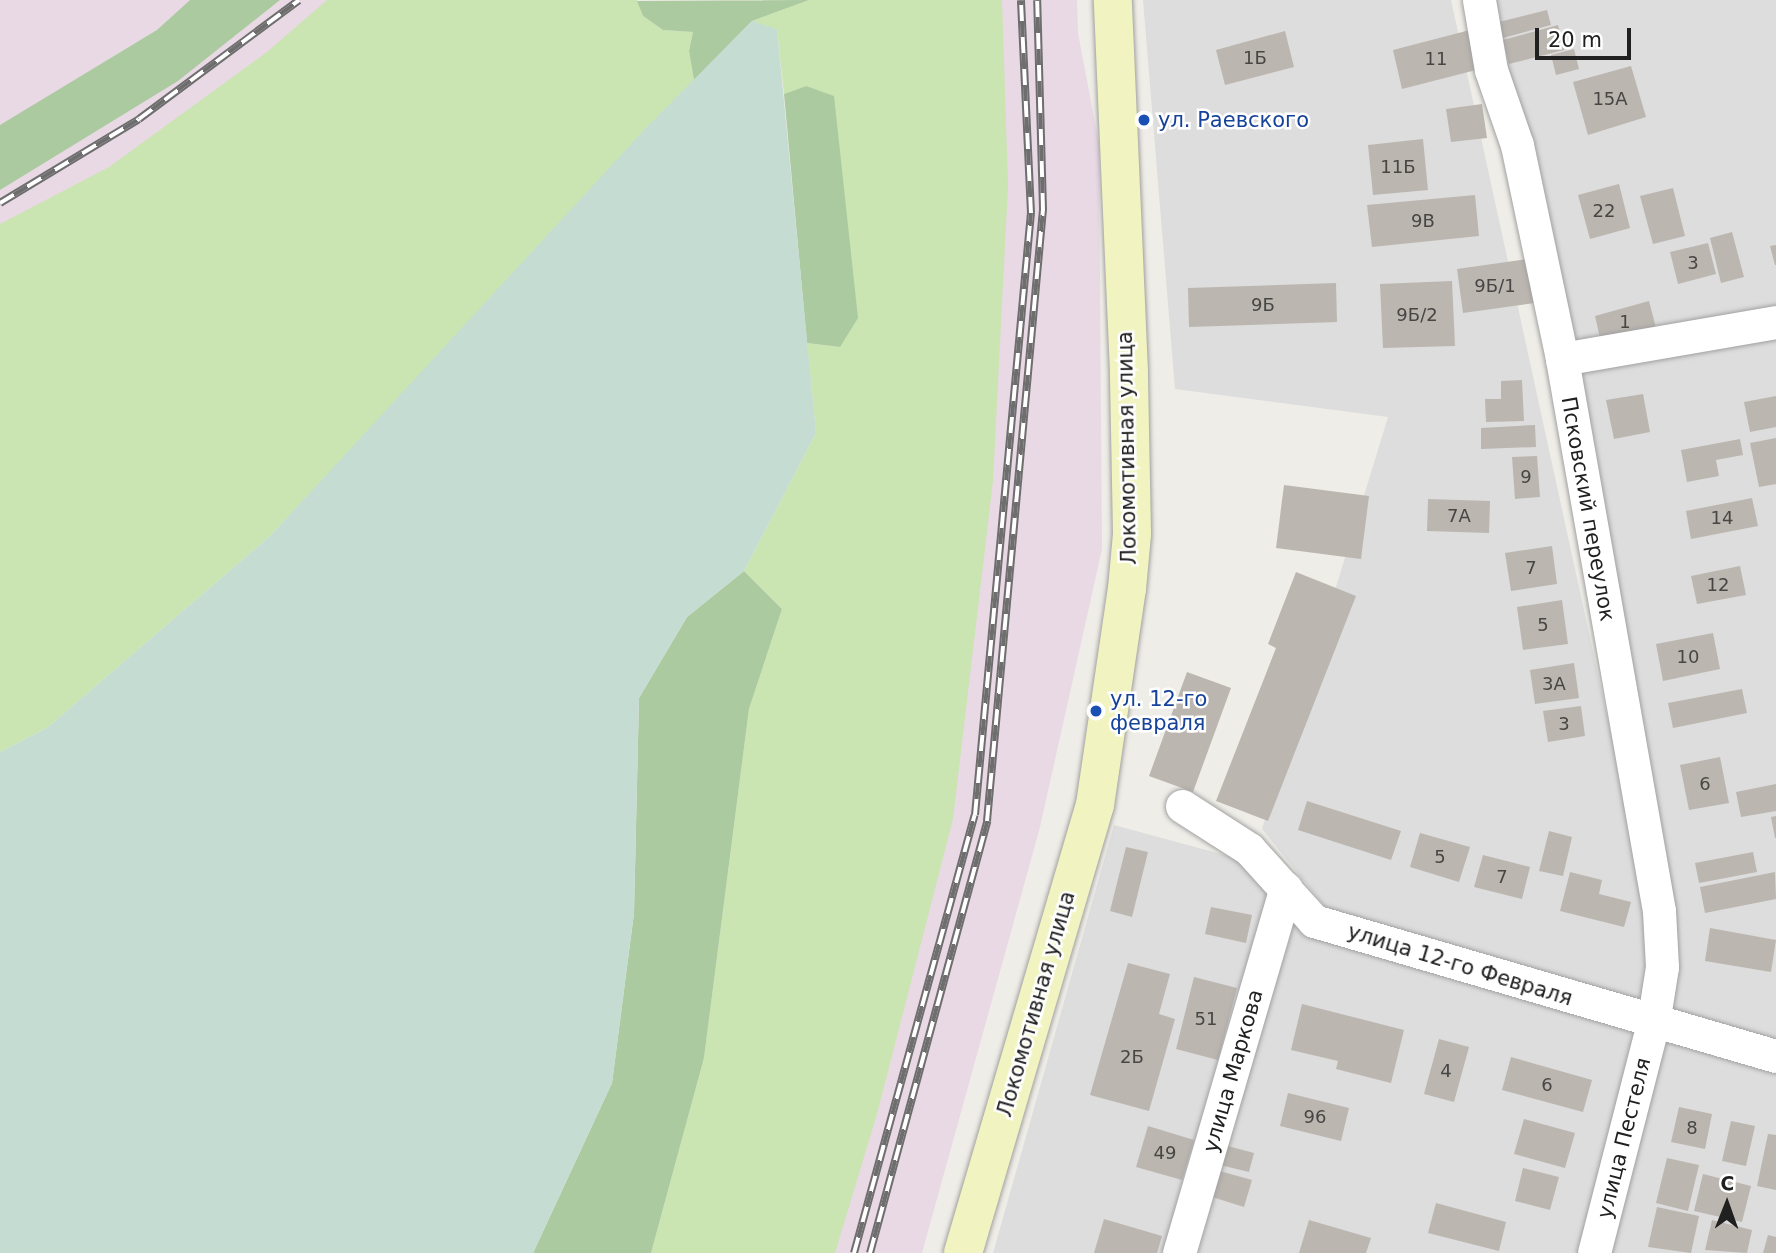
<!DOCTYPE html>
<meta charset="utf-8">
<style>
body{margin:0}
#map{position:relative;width:1776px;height:1253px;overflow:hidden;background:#efede7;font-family:"DejaVu Sans",sans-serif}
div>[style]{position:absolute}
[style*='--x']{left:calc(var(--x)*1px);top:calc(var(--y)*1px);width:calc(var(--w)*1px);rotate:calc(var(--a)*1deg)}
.residential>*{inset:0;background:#ddd}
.industrial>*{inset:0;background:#e8d9e5}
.grass>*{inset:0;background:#cae4b2}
.forest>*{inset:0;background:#accaa0}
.wetland>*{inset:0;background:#c5dcd2}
.building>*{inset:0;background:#bcb6b0}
.roads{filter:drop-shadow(0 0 2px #a1a1a1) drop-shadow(0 0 2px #a1a1a1)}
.street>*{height:33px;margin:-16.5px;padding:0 16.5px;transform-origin:16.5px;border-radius:16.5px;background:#fff}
.secondary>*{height:38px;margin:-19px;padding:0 19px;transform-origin:19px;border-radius:19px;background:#f1f4c0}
.rail>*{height:8px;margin-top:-4px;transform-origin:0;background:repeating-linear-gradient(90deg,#fff 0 16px,#6e6e6e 0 32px);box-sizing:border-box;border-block:2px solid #6e6e6e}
.dots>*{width:19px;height:19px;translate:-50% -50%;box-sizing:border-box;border:4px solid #fff;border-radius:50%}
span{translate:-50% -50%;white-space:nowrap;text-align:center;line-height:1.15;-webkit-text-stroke:5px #fff;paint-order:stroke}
.number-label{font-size:18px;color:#474644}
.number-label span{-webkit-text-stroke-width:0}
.transit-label{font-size:21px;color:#164399}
.left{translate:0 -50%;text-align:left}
.street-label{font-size:21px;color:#202020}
.north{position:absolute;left:1692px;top:1169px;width:70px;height:70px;-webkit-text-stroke:5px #fff;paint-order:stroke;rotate:1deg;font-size:19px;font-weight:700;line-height:28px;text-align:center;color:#202020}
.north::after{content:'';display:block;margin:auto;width:24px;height:32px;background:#202020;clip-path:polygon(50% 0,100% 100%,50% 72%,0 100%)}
.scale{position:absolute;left:1535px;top:28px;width:96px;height:32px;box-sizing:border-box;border:4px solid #202020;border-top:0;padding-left:9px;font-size:21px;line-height:24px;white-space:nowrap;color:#202020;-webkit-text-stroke:5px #fff;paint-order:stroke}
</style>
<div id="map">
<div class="residential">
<div style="clip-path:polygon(1143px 0,1451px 0,1650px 913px,1643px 1001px,1326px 908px,1262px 829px,1388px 417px,1175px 389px)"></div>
<div style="clip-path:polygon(1490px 0,1776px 0,1776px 313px,1565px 355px)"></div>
<div style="clip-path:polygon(1776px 332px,1776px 1042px,1671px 1011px,1569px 374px)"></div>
<div style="clip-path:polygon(1114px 825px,1243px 860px,1273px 895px,1168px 1253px,993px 1253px)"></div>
<div style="clip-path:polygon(1288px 912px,1642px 1027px,1585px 1253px,1188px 1253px)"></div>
<div style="clip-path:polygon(1659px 1035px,1776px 1071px,1776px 1253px,1606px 1253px)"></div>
</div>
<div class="industrial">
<div style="clip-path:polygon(0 0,476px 0,0 418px)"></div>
<div style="clip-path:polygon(911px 0,1077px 0,1078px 33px,1099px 144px,1102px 549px,1040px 827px,922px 1253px,729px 1253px)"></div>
</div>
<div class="grass">
<div style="clip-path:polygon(327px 0,637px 0,643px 16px,663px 30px,693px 32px,689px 51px,694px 80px,270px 536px,47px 728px,0 752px,0 224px,109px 167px,267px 52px)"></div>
<div style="clip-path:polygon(809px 0,1002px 0,1008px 186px,993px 481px,953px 819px,877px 1114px,835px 1253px,651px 1253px,704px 1058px,749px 709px,782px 609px,744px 571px,816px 433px,807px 343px,840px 347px,806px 86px,784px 94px,777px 30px,752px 21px)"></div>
</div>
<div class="forest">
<div style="clip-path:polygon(190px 0,280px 0,178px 81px,0 190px,0 125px,157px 30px)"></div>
<div style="clip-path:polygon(809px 0,752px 21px,694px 80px,689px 51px,693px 32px,663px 30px,643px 16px,637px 1px)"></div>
<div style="clip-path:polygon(806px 86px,834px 96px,858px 318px,840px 347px,807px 343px,784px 94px)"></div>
<div style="clip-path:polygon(744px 571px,782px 609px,749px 709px,704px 1058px,651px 1253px,533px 1253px,612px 1083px,634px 913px,639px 698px,687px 617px)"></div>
</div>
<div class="wetland">
<div style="clip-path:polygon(752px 21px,777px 29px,816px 433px,744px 571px,687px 617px,639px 698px,634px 913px,612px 1083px,533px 1253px,0 1253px,0 752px,47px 728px,270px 536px,646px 128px)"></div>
</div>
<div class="building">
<div style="clip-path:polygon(1547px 10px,1551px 25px,1503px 38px,1499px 22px)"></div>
<div style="clip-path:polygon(1558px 25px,1564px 50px,1509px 64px,1503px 40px)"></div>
<div style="clip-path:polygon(1470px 30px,1480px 69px,1402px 89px,1393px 50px)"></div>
<div style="clip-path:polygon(1285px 31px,1294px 67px,1225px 85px,1216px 50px)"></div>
<div style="clip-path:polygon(1574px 49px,1579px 69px,1556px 75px,1551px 55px)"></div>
<div style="clip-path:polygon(1631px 66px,1646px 117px,1588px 135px,1573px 82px)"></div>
<div style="clip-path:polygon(1482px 104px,1487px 138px,1451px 142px,1446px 109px)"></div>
<div style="clip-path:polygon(1423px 139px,1428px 190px,1373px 195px,1368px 145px)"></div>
<div style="clip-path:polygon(1619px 184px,1630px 228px,1590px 239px,1578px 195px)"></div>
<div style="clip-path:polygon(1673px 188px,1685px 236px,1653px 244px,1640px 196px)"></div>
<div style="clip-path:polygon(1475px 195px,1479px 236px,1372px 247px,1367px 205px)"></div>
<div style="clip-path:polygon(1732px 232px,1744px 277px,1721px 283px,1710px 238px)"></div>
<div style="clip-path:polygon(1708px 243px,1716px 274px,1678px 284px,1670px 252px)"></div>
<div style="clip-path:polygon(1776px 245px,1776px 265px,1775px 265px,1770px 246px)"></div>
<div style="clip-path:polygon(1528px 259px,1534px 303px,1463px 313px,1457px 269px)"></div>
<div style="clip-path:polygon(1452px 281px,1455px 346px,1383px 348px,1380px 284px)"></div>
<div style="clip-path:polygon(1336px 283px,1337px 322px,1189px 327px,1188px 288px)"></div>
<div style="clip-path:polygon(1649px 301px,1656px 328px,1601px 342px,1595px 316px)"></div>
<div style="clip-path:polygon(1522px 380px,1524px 421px,1486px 422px,1485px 399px,1501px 399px,1501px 381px)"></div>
<div style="clip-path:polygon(1643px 394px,1650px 432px,1614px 439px,1606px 400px)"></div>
<div style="clip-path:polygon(1776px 396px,1776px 427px,1750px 432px,1744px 402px)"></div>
<div style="clip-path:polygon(1535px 425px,1536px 447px,1481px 449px,1481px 428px)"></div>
<div style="clip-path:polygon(1776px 438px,1776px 484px,1759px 487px,1750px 443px)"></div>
<div style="clip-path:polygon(1740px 439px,1743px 455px,1716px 460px,1719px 476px,1687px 482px,1681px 450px)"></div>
<div style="clip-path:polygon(1537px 456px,1540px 497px,1515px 499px,1512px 457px)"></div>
<div style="clip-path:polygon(1284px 485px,1369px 496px,1361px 559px,1276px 548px)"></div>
<div style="clip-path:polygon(1752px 498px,1758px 526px,1691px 539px,1686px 511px)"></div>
<div style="clip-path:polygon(1428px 499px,1490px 501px,1489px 533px,1427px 531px)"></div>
<div style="clip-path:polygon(1552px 546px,1557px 584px,1511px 591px,1505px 553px)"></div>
<div style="clip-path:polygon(1740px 566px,1746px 595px,1697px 604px,1691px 576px)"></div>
<div style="clip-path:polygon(1296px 572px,1356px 596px,1268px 821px,1216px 801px,1276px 648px,1268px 644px)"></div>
<div style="clip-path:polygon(1562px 600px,1568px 644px,1523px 650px,1517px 607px)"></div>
<div style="clip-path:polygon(1713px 633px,1720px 669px,1663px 681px,1656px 644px)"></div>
<div style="clip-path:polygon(1574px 663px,1579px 698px,1535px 704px,1530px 670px)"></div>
<div style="clip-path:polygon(1187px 672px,1231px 688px,1193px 792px,1149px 776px)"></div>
<div style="clip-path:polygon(1742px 689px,1747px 713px,1673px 728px,1668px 703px)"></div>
<div style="clip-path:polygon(1581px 706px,1585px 736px,1548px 742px,1543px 711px)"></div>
<div style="clip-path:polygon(1720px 757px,1729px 803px,1689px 810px,1680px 765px)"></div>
<div style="clip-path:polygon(1776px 784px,1776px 811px,1741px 817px,1736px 792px)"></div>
<div style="clip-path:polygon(1307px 801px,1401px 831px,1391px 860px,1298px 830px)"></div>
<div style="clip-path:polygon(1776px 816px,1776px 838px,1775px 838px,1771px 817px)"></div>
<div style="clip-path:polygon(1549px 831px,1572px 837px,1563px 876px,1539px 871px)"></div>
<div style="clip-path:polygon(1420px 833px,1470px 847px,1459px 882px,1410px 867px)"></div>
<div style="clip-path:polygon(1126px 847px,1148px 852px,1132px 917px,1110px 911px)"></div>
<div style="clip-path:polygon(1753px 852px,1757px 872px,1699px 883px,1695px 863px)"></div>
<div style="clip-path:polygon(1483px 855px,1530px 867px,1522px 899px,1474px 887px)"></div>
<div style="clip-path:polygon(1570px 872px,1602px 880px,1599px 894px,1631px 902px,1624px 927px,1560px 911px)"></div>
<div style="clip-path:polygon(1775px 872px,1776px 899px,1705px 913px,1700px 887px)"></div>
<div style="clip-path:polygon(1211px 907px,1252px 915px,1246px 943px,1205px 934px)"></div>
<div style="clip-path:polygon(1710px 928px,1776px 940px,1771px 972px,1705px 961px)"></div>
<div style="clip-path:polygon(1128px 963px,1170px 974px,1159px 1014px,1175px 1019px,1149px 1111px,1090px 1095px)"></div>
<div style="clip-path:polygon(1194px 977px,1237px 988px,1218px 1060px,1176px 1049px)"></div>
<div style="clip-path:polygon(1302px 1004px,1404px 1030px,1391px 1083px,1336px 1069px,1338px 1061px,1291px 1050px)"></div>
<div style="clip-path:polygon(1439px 1039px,1469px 1047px,1454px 1102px,1424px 1094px)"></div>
<div style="clip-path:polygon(1511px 1057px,1592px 1080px,1583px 1112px,1502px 1090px)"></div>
<div style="clip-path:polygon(1288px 1093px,1349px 1108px,1341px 1141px,1280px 1126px)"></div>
<div style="clip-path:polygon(1679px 1107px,1712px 1114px,1705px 1149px,1671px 1142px)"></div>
<div style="clip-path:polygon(1524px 1119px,1575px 1133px,1565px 1168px,1514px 1154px)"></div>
<div style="clip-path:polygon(1731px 1121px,1755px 1126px,1746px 1166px,1722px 1161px)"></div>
<div style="clip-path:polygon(1148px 1126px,1194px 1140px,1182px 1180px,1136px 1167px)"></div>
<div style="clip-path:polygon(1768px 1134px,1776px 1135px,1776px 1190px,1757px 1186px)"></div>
<div style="clip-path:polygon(1224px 1145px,1254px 1153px,1249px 1172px,1220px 1165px)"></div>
<div style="clip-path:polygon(1667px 1158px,1699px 1165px,1688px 1211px,1656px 1203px)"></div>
<div style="clip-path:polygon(1523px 1168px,1559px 1177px,1550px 1210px,1515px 1201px)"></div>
<div style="clip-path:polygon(1216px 1170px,1252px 1180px,1244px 1207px,1209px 1196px)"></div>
<div style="clip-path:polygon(1703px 1174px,1751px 1186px,1742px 1222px,1694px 1211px)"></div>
<div style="clip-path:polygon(1436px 1203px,1506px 1222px,1499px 1251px,1428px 1233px)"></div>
<div style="clip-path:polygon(1657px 1207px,1699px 1216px,1691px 1253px,1648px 1247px)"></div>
<div style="clip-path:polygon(1104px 1219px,1162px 1236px,1157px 1253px,1094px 1253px)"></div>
<div style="clip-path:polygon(1309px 1220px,1371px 1238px,1366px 1253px,1299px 1253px)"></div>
<div style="clip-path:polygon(1712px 1220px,1752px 1230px,1747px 1253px,1705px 1250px)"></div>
<div style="clip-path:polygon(1768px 1235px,1776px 1237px,1776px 1253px,1763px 1253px)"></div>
</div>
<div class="roads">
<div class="street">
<div style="--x:1479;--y:0;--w:71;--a:80.3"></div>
<div style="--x:1491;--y:70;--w:79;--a:70.9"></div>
<div style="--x:1517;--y:145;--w:219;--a:78.1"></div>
<div style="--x:1562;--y:359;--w:560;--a:80.03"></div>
<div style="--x:1659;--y:911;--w:56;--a:86.9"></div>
<div style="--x:1662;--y:967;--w:57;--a:99.1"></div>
<div style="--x:1653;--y:1023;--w:237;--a:104.4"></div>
<div style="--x:1562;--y:359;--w:217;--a:-9.8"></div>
<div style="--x:1182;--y:806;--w:80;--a:32.7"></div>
<div style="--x:1249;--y:849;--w:97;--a:47.9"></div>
<div style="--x:1314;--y:921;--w:481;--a:16.3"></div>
<div style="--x:1179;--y:1253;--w:380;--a:-73.7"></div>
</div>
<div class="secondary">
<div style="--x:963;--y:1253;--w:467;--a:-73.6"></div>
<div style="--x:1095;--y:805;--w:218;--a:-81.6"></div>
<div style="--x:1127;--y:589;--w:55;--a:-84.8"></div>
<div style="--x:1132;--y:534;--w:162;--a:-91.1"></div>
<div style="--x:1129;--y:372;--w:372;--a:-92.5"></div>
</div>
</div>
<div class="rail">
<div style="--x:0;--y:203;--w:162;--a:-31.1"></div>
<div style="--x:139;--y:119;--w:199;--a:-36.6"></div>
<div style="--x:854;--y:1253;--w:454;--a:-74.6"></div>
<div style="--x:975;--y:815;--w:605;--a:-84.69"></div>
<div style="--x:1031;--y:213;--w:213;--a:-92.7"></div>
<div style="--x:870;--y:1253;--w:448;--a:-74.8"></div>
<div style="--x:987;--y:821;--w:615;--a:-84.77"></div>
<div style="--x:1043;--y:209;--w:209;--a:-91.6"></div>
</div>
<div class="dots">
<div style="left:1144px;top:120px;background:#1a4fb4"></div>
<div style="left:1096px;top:711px;background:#1a4fb4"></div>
</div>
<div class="number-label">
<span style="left:1255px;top:58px">1Б</span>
<span style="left:1436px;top:59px">11</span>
<span style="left:1610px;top:99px">15А</span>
<span style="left:1398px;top:167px">11Б</span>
<span style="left:1604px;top:211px">22</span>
<span style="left:1423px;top:221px">9В</span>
<span style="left:1693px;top:263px">3</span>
<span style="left:1495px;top:286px">9Б/1</span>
<span style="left:1263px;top:305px">9Б</span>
<span style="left:1417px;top:315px">9Б/2</span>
<span style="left:1625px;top:322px">1</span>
<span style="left:1526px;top:477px">9</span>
<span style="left:1459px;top:516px">7А</span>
<span style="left:1722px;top:518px">14</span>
<span style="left:1531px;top:568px">7</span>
<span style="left:1718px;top:585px">12</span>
<span style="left:1543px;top:625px">5</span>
<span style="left:1688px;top:657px">10</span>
<span style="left:1554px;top:684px">3А</span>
<span style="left:1564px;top:724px">3</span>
<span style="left:1705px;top:784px">6</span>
<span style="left:1440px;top:857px">5</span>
<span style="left:1502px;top:877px">7</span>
<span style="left:1206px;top:1019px">51</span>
<span style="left:1132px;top:1057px">2Б</span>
<span style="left:1446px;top:1071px">4</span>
<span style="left:1547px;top:1085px">6</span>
<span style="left:1315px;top:1117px">96</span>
<span style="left:1692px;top:1128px">8</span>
<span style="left:1165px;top:1153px">49</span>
</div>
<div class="transit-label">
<span class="left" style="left:1158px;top:120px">ул. Раевского</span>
<span class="left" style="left:1110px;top:711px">ул. 12-го<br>февраля</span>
</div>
<div class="street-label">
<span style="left:1127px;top:448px;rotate:-91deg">Локомотивная улица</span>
<span style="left:1588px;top:509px;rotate:80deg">Псковский переулок</span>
<span style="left:1460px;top:965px;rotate:17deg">улица 12-го Февраля</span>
<span style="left:1036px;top:1004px;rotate:-74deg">Локомотивная улица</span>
<span style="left:1233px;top:1071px;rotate:-74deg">улица Маркова</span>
<span style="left:1624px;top:1138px;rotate:-76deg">улица Пестеля</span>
</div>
<div class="north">С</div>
<div class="scale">20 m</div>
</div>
